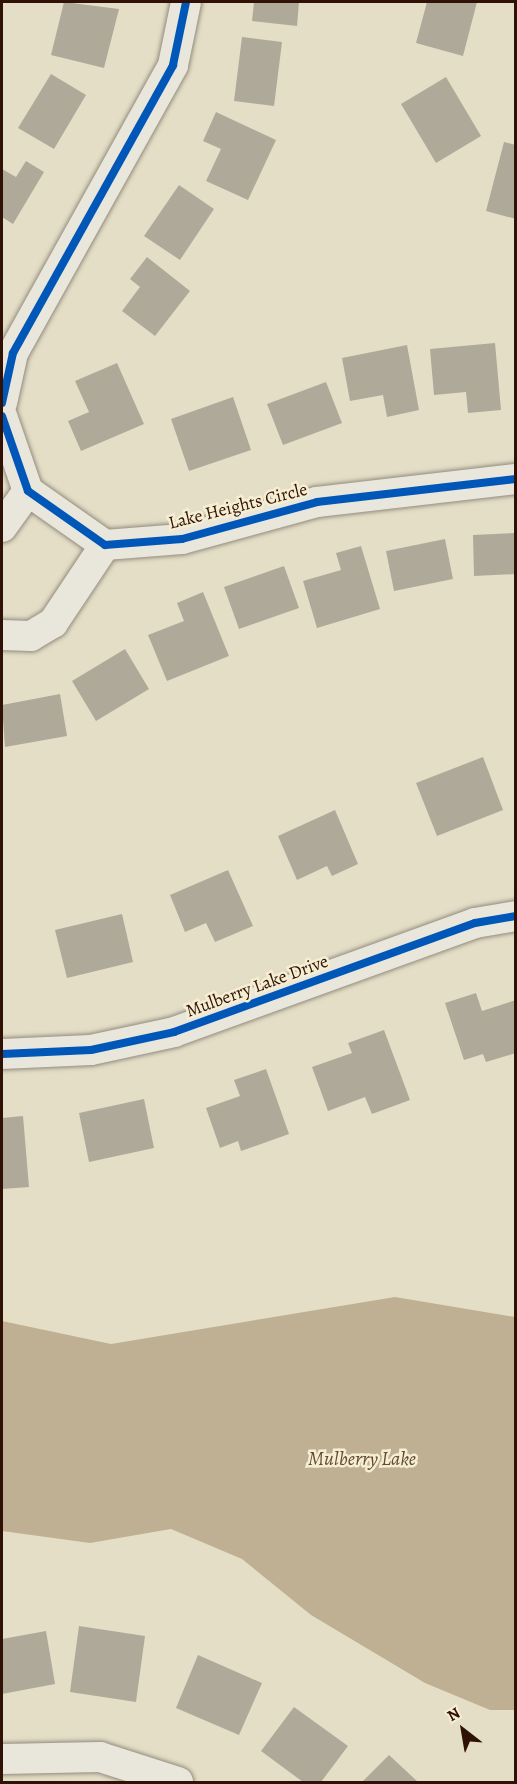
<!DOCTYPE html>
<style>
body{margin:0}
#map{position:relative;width:517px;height:1784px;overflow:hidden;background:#e4dec7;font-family:Alegreya,serif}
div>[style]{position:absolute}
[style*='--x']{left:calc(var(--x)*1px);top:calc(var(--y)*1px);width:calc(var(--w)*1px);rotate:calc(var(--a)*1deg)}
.water>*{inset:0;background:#bfb093}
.building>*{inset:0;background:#afa999}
.roads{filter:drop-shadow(0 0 2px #938c7e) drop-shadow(0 0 2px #938c7e)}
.street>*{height:30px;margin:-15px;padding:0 15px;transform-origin:15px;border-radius:15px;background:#e9e6db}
.cycleway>*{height:8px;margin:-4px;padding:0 4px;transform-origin:4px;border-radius:4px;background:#0057b8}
span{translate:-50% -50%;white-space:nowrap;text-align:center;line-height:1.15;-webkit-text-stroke:5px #f6eed2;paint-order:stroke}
.street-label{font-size:18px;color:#2f1106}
.water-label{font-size:20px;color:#624936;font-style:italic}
.frame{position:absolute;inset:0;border:3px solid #2f1106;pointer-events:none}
.north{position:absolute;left:433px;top:1700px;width:60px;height:60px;-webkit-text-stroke:4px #f6eed2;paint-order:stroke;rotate:329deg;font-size:16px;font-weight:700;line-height:24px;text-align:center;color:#2f1106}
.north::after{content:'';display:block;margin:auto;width:21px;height:27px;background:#2f1106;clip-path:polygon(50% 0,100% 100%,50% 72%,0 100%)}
</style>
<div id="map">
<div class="water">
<div style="clip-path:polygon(395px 1297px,515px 1317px,515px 1710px,490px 1710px,425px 1683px,311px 1615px,242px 1559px,171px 1529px,90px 1543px,2px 1531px,2px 1321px,111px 1344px)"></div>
</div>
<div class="building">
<div style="clip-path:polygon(64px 2px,119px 9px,104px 68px,51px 55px)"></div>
<div style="clip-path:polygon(254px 2px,299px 2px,297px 26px,252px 21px)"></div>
<div style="clip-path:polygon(427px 2px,477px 2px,463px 56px,416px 43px)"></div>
<div style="clip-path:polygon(242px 37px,282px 42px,274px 106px,234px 101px)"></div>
<div style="clip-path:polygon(51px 74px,86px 95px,54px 149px,18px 128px)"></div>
<div style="clip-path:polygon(446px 77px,481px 136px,436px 163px,401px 104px)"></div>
<div style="clip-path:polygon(216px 112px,276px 140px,248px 200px,206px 181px,221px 149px,203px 141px)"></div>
<div style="clip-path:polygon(504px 142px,516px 145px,516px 219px,486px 211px)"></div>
<div style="clip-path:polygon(26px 161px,44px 172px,13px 224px,2px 217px,2px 169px,16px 177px)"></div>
<div style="clip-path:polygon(179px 185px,214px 209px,180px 260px,144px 236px)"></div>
<div style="clip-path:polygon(147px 257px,190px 291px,155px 336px,122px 311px,140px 287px,130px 279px)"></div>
<div style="clip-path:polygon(495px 343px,501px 410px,468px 413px,466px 392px,434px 395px,430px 349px)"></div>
<div style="clip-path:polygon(407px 345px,419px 410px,387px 417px,383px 395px,350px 401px,342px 358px)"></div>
<div style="clip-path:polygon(117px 363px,144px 424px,81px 451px,68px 421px,89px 412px,75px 381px)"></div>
<div style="clip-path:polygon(326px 382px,342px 423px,283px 445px,267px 404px)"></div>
<div style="clip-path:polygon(233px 397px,251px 450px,189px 471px,171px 419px)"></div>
<div style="clip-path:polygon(516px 533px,516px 574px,474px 576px,473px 535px)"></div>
<div style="clip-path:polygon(445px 539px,453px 579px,394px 591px,386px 551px)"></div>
<div style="clip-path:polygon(361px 546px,380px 609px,317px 628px,303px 581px,341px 570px,336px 553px)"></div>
<div style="clip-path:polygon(284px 566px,299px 608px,239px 629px,224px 587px)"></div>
<div style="clip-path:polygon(203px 592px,229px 656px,167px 681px,148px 635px,184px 621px,177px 603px)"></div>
<div style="clip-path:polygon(125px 649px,149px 689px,96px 721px,72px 681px)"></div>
<div style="clip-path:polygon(60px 694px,67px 736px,5px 747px,2px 705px)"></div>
<div style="clip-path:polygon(483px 757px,503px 810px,437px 836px,416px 783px)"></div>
<div style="clip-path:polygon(335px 810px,358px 864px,332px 876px,327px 866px,297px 880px,278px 836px)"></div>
<div style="clip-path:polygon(228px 870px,253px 926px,215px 942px,206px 923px,185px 932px,170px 895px)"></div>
<div style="clip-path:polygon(122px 914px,133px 962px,67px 978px,55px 930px)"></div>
<div style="clip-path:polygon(476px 993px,482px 1011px,516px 1000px,516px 1053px,486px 1062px,483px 1054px,464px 1060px,445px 1003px)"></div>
<div style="clip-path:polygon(384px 1030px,410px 1100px,372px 1114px,365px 1097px,328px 1111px,312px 1067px,352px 1053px,348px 1043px)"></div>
<div style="clip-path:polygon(266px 1069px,289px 1134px,241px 1151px,238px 1141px,220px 1148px,206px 1108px,240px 1096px,234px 1080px)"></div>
<div style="clip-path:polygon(144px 1099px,154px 1148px,89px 1162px,79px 1113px)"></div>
<div style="clip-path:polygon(23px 1116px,29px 1187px,2px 1189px,2px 1118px)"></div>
<div style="clip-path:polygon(79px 1626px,145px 1636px,136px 1702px,70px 1692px)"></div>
<div style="clip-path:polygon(46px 1631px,55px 1684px,2px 1694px,2px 1639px)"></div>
<div style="clip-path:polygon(198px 1655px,262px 1683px,239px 1735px,176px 1708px)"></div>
<div style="clip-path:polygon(294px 1707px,348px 1746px,321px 1782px,303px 1782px,261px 1751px)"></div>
<div style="clip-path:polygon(389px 1755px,418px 1782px,362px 1782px)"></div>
</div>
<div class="roads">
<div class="street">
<div style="--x:2;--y:403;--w:51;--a:-77.6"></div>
<div style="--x:13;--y:353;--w:329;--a:-60.9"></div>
<div style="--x:173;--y:65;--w:64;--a:-78.3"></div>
<div style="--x:2;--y:416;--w:79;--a:70.9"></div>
<div style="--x:28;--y:491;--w:94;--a:35"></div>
<div style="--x:105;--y:545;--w:77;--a:-4.5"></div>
<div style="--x:182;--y:539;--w:140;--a:-15.3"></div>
<div style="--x:317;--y:502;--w:200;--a:-6.6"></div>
<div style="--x:2;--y:527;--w:44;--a:-54.2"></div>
<div style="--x:2;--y:635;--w:29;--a:2"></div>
<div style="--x:31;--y:636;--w:26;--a:-31"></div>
<div style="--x:53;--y:623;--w:94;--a:-56.3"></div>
<div style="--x:2;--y:1054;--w:89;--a:-2.6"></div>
<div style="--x:91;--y:1050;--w:85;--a:-12.2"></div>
<div style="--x:174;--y:1032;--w:320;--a:-19.9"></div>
<div style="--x:475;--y:923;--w:42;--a:-9.7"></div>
<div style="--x:2;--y:1759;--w:98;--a:-1.2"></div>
<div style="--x:100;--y:1757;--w:82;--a:17.8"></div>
</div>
</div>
<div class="cycleway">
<div style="--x:2;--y:403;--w:51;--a:-77.6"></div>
<div style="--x:13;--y:353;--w:329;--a:-60.9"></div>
<div style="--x:173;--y:65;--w:64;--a:-78.3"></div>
<div style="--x:2;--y:416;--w:79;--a:70.9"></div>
<div style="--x:28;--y:491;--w:94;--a:35"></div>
<div style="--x:105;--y:545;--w:77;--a:-4.5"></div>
<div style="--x:182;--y:539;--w:140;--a:-15.3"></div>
<div style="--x:317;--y:502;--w:200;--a:-6.6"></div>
<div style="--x:2;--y:1054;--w:89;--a:-2.6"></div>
<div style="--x:91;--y:1050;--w:85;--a:-12.2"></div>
<div style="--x:174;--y:1032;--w:320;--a:-19.9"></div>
<div style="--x:475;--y:923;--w:42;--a:-9.7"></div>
</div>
<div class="street-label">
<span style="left:238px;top:506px;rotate:-14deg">Lake Heights Circle</span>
<span style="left:257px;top:986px;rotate:-20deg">Mulberry Lake Drive</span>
</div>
<div class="water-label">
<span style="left:362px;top:1458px">Mulberry Lake</span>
</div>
<div class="frame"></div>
<div class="north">N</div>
</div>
